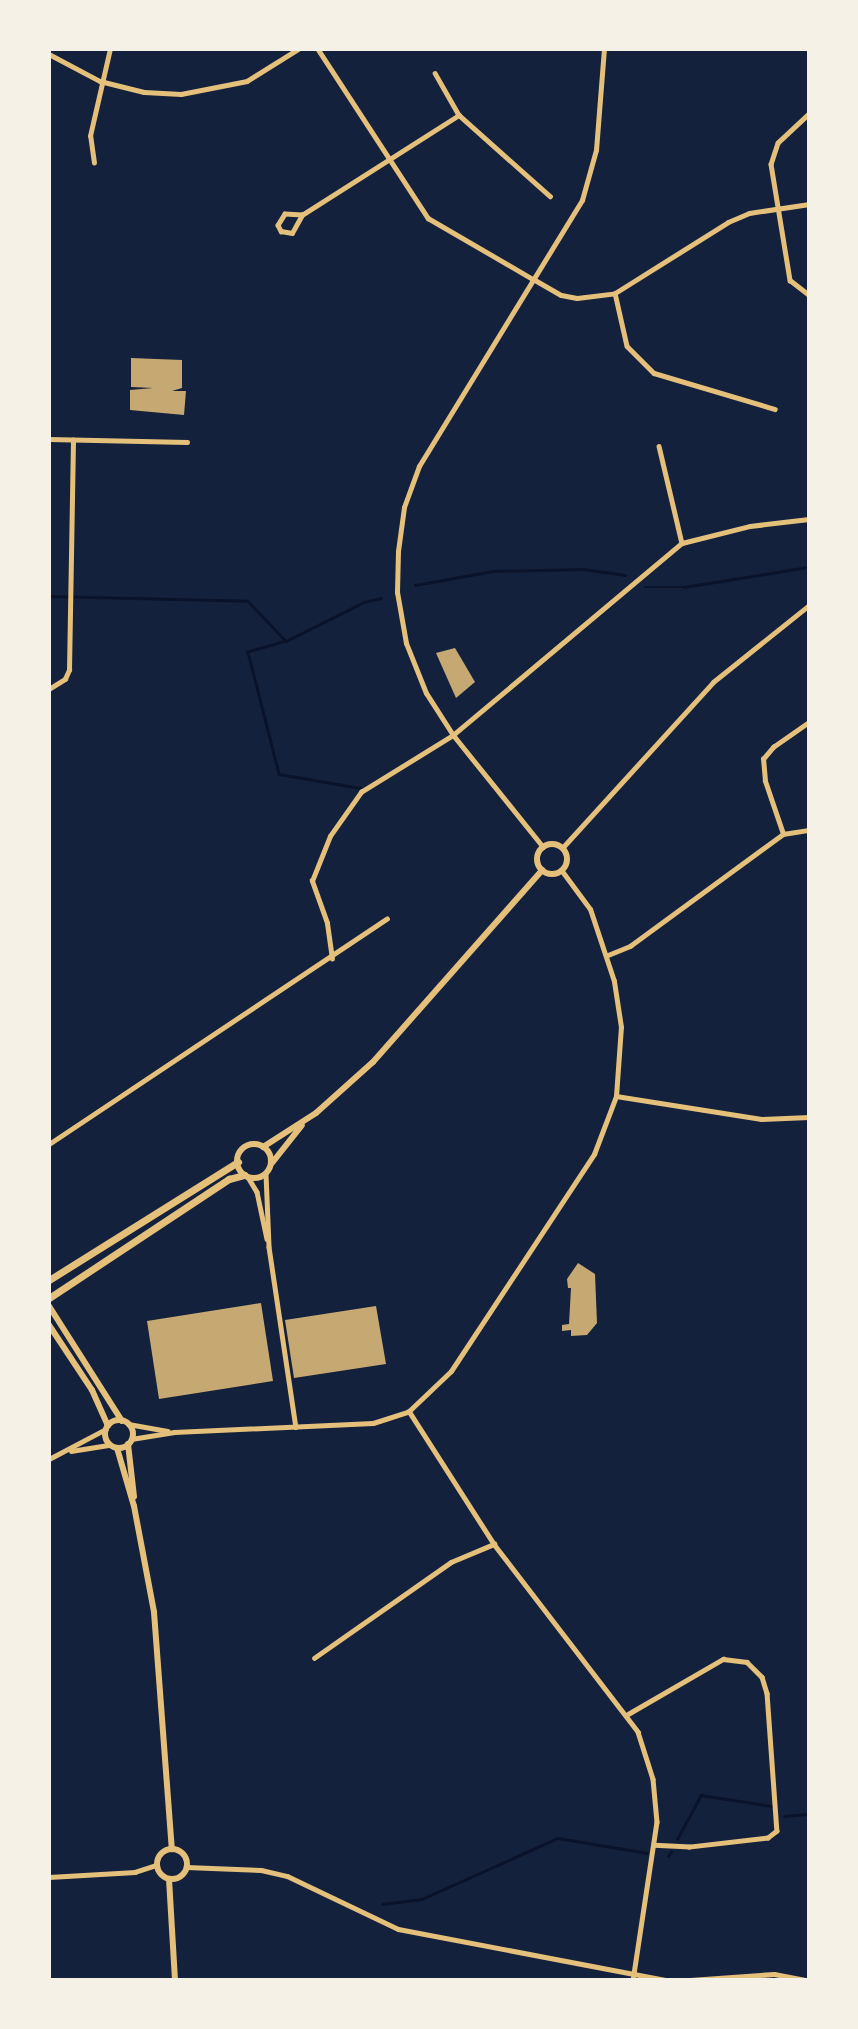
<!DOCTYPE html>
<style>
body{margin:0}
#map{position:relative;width:858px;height:2029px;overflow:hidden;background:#14213d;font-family:Georgia,serif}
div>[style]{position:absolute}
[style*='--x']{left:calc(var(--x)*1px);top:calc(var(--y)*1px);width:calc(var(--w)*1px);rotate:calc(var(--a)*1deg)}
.stream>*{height:2.5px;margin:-1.25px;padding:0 1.25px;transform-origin:1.25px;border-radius:1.25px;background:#0b132b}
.building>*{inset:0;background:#c6a872}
.minor>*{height:4.5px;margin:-2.25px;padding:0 2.25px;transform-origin:2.25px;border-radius:2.25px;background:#e5c07b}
.tertiary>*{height:5px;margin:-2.5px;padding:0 2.5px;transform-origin:2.5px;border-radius:2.5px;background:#e5c07b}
.secondary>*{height:6px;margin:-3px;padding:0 3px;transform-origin:3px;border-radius:3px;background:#e5c07b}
.secondary>.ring{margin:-3px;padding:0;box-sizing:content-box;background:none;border:6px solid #e5c07b;border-radius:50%}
.primary>*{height:7px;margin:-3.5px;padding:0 3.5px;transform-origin:3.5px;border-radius:3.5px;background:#e5c07b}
span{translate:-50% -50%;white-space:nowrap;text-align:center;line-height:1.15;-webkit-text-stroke:5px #f6f1e7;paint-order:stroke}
.frame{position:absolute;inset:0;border:51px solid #f6f1e7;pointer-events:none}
</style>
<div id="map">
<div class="stream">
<div style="--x:415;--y:585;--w:79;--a:-10.2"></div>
<div style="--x:493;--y:571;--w:90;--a:-1.3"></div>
<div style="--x:583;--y:569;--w:43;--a:7.9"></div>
<div style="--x:645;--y:587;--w:39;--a:0"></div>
<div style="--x:684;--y:587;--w:127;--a:-9.1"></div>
<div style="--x:49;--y:596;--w:199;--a:1.4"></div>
<div style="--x:248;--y:601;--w:55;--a:46.5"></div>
<div style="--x:286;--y:641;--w:87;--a:-26.6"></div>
<div style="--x:364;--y:602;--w:17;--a:-13"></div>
<div style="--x:286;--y:641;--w:40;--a:164"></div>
<div style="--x:248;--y:652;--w:126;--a:75.7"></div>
<div style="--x:279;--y:774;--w:82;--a:9.8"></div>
<div style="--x:784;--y:1816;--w:25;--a:-5"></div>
<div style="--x:677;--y:1839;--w:50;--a:-61.4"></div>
<div style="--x:701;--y:1795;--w:71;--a:8.9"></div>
<div style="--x:668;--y:1856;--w:5;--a:-53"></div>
<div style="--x:382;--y:1904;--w:40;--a:-7.1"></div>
<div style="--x:422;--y:1899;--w:149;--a:-24.2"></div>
<div style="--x:558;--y:1838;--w:90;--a:9.6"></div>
</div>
<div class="building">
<div style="clip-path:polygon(131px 358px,182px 360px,182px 388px,172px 391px,186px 391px,184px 415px,130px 410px,130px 390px,153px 388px,131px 387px)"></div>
<div style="clip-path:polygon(455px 648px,475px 682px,456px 698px,436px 653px)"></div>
<div style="clip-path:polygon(578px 1263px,595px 1274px,597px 1323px,587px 1335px,571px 1336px,571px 1330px,562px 1331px,562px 1325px,569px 1324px,571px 1288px,568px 1288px,567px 1279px)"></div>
<div style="clip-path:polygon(261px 1303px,273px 1381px,159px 1399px,147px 1321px)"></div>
<div style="clip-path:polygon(376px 1306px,386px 1364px,294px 1378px,285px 1320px)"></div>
</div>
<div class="minor">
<div style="--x:318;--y:49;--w:202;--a:56.9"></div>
<div style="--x:428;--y:218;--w:121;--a:30.2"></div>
<div style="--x:49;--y:54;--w:58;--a:27.9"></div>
<div style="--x:100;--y:81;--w:45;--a:14"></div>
<div style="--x:144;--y:92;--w:37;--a:3"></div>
<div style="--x:181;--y:94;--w:67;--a:-11.1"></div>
<div style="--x:247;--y:81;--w:60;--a:-32.1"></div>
<div style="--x:435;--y:73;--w:48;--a:60.3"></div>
<div style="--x:459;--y:115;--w:122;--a:41.7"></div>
<div style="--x:809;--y:114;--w:42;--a:136.9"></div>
<div style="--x:778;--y:143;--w:22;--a:108"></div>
<div style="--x:771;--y:164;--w:118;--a:80.7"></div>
<div style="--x:790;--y:280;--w:24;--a:38"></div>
<div style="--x:94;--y:163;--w:27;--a:-98"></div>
<div style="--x:90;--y:136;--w:89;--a:-77.1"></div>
<div style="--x:302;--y:215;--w:17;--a:-177"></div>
<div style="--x:285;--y:214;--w:13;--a:122"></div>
<div style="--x:278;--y:225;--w:7;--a:63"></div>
<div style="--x:281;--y:231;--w:11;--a:10"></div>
<div style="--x:292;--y:233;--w:21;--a:-61"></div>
<div style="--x:302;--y:215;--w:186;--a:-32.5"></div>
<div style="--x:615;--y:293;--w:54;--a:77.2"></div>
<div style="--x:627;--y:346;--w:38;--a:45"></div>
<div style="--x:654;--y:373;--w:126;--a:16.6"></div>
<div style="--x:49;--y:439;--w:138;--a:1.2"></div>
<div style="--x:659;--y:446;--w:100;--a:76.7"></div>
<div style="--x:49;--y:689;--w:19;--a:-32"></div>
<div style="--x:65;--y:679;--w:10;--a:-66"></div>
<div style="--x:69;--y:670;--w:230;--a:-89"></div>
<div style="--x:783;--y:834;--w:56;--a:-108.8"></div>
<div style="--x:765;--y:781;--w:22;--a:-95"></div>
<div style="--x:763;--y:759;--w:16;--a:-50"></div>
<div style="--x:773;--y:747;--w:44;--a:-34.8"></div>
<div style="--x:608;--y:955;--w:24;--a:-22"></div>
<div style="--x:630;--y:946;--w:190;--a:-36.2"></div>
<div style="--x:783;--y:834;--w:26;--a:-9"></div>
<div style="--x:332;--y:959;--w:36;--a:-98"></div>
<div style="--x:327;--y:923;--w:45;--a:-109.7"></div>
<div style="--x:312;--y:881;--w:48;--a:-68.2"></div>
<div style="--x:330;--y:836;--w:54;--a:-54.8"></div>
<div style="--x:361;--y:792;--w:108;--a:-31.8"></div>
<div style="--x:453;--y:735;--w:299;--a:-40"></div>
<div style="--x:682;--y:543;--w:70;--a:-14"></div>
<div style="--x:750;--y:526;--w:59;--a:-6.8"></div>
<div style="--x:616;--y:1096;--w:147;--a:9"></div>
<div style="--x:761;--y:1119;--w:48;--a:-2.4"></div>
<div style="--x:49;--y:1144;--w:406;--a:-33.7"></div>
<div style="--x:266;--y:1174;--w:73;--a:87.6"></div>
<div style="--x:269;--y:1247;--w:182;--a:81.5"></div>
<div style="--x:248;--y:1177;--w:17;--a:59"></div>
<div style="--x:257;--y:1192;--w:48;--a:78"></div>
<div style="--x:409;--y:1411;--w:158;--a:57.4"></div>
<div style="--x:494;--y:1544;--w:237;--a:52.5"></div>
<div style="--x:638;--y:1732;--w:49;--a:72.3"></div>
<div style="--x:653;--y:1779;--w:43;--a:84.7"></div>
<div style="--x:657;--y:1822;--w:160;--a:98.6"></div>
<div style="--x:71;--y:1451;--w:39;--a:-9"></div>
<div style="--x:49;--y:1459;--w:64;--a:-27.8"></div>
<div style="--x:314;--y:1658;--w:167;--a:-35"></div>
<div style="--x:451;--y:1562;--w:47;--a:-22.7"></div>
<div style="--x:628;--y:1714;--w:110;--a:-30.1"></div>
<div style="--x:723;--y:1659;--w:24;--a:7"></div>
<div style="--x:747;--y:1662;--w:21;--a:45"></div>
<div style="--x:762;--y:1677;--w:17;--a:73"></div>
<div style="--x:767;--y:1693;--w:138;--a:85.9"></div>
<div style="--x:777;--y:1831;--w:11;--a:142"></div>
<div style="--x:768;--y:1838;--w:79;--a:173.4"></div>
<div style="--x:690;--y:1847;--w:35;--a:-177"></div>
<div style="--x:49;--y:1877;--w:86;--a:-3.3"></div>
<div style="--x:135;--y:1872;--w:23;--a:-18"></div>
</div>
<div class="tertiary">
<div style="--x:533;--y:279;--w:32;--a:30"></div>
<div style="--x:561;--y:295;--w:16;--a:11"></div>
<div style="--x:577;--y:298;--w:38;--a:-7"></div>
<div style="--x:615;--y:293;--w:133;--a:-32.1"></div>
<div style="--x:728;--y:222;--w:23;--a:-23"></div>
<div style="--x:749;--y:213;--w:61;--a:-8.5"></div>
<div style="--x:543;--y:847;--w:144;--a:-128.8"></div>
<div style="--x:453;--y:735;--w:50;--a:-122.7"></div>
<div style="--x:426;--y:693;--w:54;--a:-111.8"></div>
<div style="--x:406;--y:643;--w:52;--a:-100"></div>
<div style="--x:397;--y:592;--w:41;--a:-88.6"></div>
<div style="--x:398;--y:551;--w:44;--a:-82.2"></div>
<div style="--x:404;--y:507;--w:44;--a:-69.9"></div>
<div style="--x:419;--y:466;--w:312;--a:-58.5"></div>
<div style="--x:582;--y:200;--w:52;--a:-74.4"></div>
<div style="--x:596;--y:150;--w:101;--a:-85.5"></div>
<div style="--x:563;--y:847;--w:223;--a:-47.7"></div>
<div style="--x:713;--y:682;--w:123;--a:-38.7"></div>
<div style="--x:128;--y:1424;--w:40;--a:10"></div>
<div style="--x:131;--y:1439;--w:44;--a:-9.2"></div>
<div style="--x:174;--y:1432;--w:199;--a:-2.6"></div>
<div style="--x:373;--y:1423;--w:38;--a:-18"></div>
<div style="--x:409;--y:1411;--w:58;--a:-43.6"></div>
<div style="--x:451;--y:1371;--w:260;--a:-56.6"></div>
<div style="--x:594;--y:1154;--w:62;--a:-69.2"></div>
<div style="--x:616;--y:1096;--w:69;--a:-85.9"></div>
<div style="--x:621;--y:1027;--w:47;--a:-98.7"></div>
<div style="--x:614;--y:981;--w:76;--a:-108.4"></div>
<div style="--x:590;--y:909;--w:47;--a:-126.4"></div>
<div style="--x:186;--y:1867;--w:75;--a:2.3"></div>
<div style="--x:261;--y:1870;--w:27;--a:13"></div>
<div style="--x:287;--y:1876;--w:123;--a:25.5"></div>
<div style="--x:398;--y:1929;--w:272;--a:10.8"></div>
<div style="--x:690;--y:1980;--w:84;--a:-4.1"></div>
<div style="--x:774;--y:1974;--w:33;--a:11"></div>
</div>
<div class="secondary">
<div class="ring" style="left:537px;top:844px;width:24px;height:24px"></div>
<div class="ring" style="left:237px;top:1144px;width:28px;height:28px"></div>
<div style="--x:263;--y:1147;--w:63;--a:-32.7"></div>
<div style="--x:316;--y:1113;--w:76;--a:-41.8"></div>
<div style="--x:373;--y:1062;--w:256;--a:-48.6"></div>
<div style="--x:272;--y:1163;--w:48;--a:-51.7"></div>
<div style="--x:49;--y:1306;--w:136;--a:57.6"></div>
<div style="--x:49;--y:1325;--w:78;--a:56.5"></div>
<div style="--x:92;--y:1390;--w:39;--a:66"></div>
<div class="ring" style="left:105px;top:1420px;width:22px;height:22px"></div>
<div style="--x:128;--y:1444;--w:53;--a:83.5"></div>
<div style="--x:117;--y:1448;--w:60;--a:73.7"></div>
<div style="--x:134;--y:1506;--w:108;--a:79.3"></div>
<div style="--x:154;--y:1612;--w:238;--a:85.7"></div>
<div class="ring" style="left:157px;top:1849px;width:24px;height:24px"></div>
<div style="--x:169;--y:1879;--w:101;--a:86.6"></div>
</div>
<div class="primary">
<div style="--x:49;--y:1280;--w:223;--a:-32"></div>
<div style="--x:49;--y:1298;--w:216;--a:-33.5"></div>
<div style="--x:229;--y:1179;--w:16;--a:-15"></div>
</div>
<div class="frame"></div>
</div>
